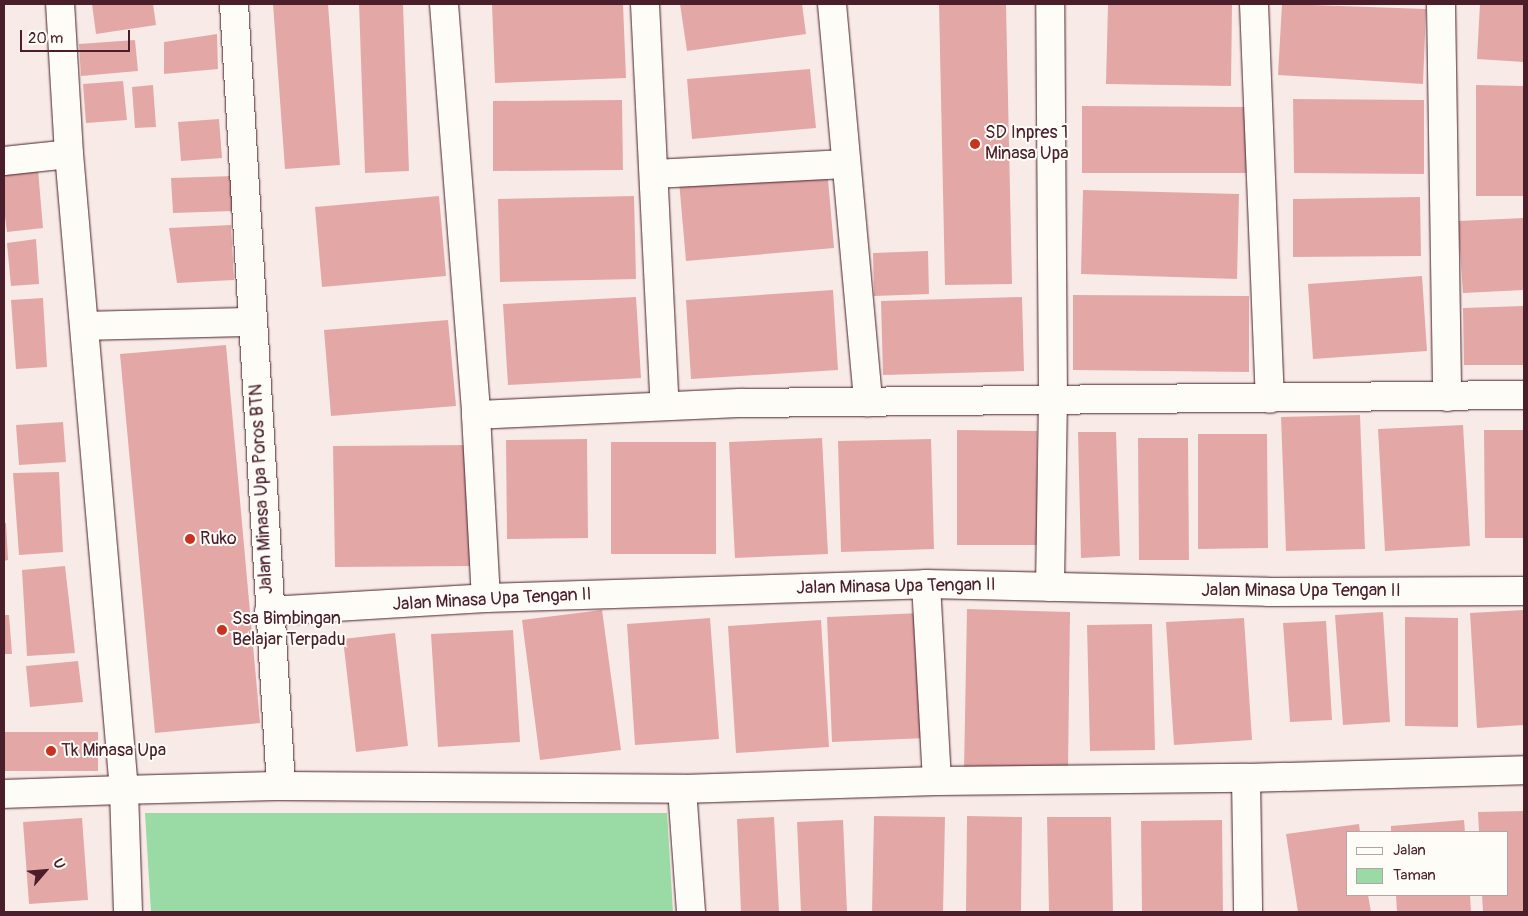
<!DOCTYPE html>
<style>
body{margin:0}
#map{position:relative;width:1528px;height:916px;overflow:hidden;background:#f8ebe7;font-family:Pangolin,sans-serif}
div>[style]{position:absolute}
[style*='--x']{left:calc(var(--x)*1px);top:calc(var(--y)*1px);width:calc(var(--w)*1px);rotate:calc(var(--a)*1deg)}
.green>*{inset:0;background:#9adba5}
.building>*{inset:0;background:#e3a8a6}
.roads{filter:drop-shadow(0 0 1px #4a1f2b) drop-shadow(0 0 1px #4a1f2b)}
.minor>*{height:28px;margin:-14px;padding:0 14px;transform-origin:14px;border-radius:14px;background:#fdfcf7}
.tertiary>*{height:28px;margin:-14px;padding:0 14px;transform-origin:14px;border-radius:14px;background:#fdfcf7}
.dots>*{width:14px;height:14px;translate:-50% -50%;box-sizing:border-box;border:2px solid #fdfcf7;border-radius:50%}
span{translate:-50% -50%;white-space:nowrap;text-align:center;line-height:1.15;-webkit-text-stroke:4px #fdfcf7;paint-order:stroke}
.poi-label{font-size:18px;color:#4a1f2b}
.left{translate:0 -50%;text-align:left}
.street-label{font-size:18px;color:#4a1f2b}
.frame{position:absolute;inset:0;border:5px solid #4a1f2b;pointer-events:none}
.legend{position:absolute;left:1346px;top:831px;width:162px;height:65px;box-sizing:border-box;background:#fdfcf7;border:1px solid #b5a4a5;margin:0;padding:6px 9px;list-style:none;font-size:15px;color:#4a1f2b}
.legend li{display:flex;align-items:center;gap:10px;height:25px}
.legend b{width:25px;border:1px solid #b5a4a5}
.north{position:absolute;left:20px;top:846px;width:50px;height:50px;-webkit-text-stroke:4px #fdfcf7;paint-order:stroke;rotate:63deg;font-size:14px;font-weight:700;line-height:20px;text-align:center;color:#4a1f2b}
.north::after{content:'';display:block;margin:auto;width:18px;height:22px;background:#4a1f2b;clip-path:polygon(50% 0,100% 100%,50% 72%,0 100%)}
.scale{position:absolute;left:20px;top:30px;width:110px;height:22px;box-sizing:border-box;border:2px solid #4a1f2b;border-top:0;padding-left:6px;font-size:15px;line-height:18px;white-space:nowrap;color:#4a1f2b;-webkit-text-stroke:4px #fdfcf7;paint-order:stroke}
</style>
<div id="map">
<div class="green">
<div style="clip-path:polygon(145px 813px,667px 813px,673px 912px,151px 912px)"></div>
</div>
<div class="building">
<div style="clip-path:polygon(92px 4px,153px 4px,156px 25px,96px 34px)"></div>
<div style="clip-path:polygon(273px 4px,328px 4px,340px 165px,285px 169px)"></div>
<div style="clip-path:polygon(359px 4px,403px 4px,409px 171px,365px 173px)"></div>
<div style="clip-path:polygon(492px 4px,623px 4px,626px 78px,495px 83px)"></div>
<div style="clip-path:polygon(680px 4px,802px 4px,806px 34px,687px 51px)"></div>
<div style="clip-path:polygon(939px 4px,1006px 4px,1012px 284px,945px 285px)"></div>
<div style="clip-path:polygon(1108px 4px,1232px 4px,1231px 86px,1106px 84px)"></div>
<div style="clip-path:polygon(1282px 4px,1426px 9px,1423px 84px,1278px 75px)"></div>
<div style="clip-path:polygon(1480px 4px,1524px 4px,1524px 62px,1477px 59px)"></div>
<div style="clip-path:polygon(217px 34px,218px 69px,164px 74px,164px 42px)"></div>
<div style="clip-path:polygon(135px 40px,138px 71px,81px 76px,79px 44px)"></div>
<div style="clip-path:polygon(810px 69px,816px 128px,692px 139px,687px 79px)"></div>
<div style="clip-path:polygon(123px 81px,127px 120px,86px 123px,83px 84px)"></div>
<div style="clip-path:polygon(153px 85px,156px 127px,135px 128px,132px 87px)"></div>
<div style="clip-path:polygon(1476px 85px,1524px 86px,1524px 196px,1476px 196px)"></div>
<div style="clip-path:polygon(1293px 99px,1424px 100px,1424px 174px,1294px 173px)"></div>
<div style="clip-path:polygon(622px 100px,623px 170px,493px 171px,493px 101px)"></div>
<div style="clip-path:polygon(1082px 106px,1246px 107px,1246px 173px,1082px 173px)"></div>
<div style="clip-path:polygon(219px 119px,222px 158px,181px 161px,178px 122px)"></div>
<div style="clip-path:polygon(827px 168px,834px 248px,686px 261px,679px 181px)"></div>
<div style="clip-path:polygon(38px 170px,43px 228px,7px 232px,4px 209px,4px 173px)"></div>
<div style="clip-path:polygon(234px 176px,234px 211px,173px 213px,171px 178px)"></div>
<div style="clip-path:polygon(1083px 190px,1239px 194px,1237px 279px,1081px 274px)"></div>
<div style="clip-path:polygon(439px 196px,446px 276px,322px 287px,315px 207px)"></div>
<div style="clip-path:polygon(634px 196px,636px 279px,500px 282px,498px 199px)"></div>
<div style="clip-path:polygon(1420px 197px,1421px 256px,1293px 257px,1293px 199px)"></div>
<div style="clip-path:polygon(1524px 218px,1524px 290px,1463px 293px,1458px 221px)"></div>
<div style="clip-path:polygon(231px 225px,234px 280px,177px 283px,169px 228px)"></div>
<div style="clip-path:polygon(36px 239px,39px 284px,11px 286px,7px 243px)"></div>
<div style="clip-path:polygon(928px 251px,929px 294px,874px 296px,873px 253px)"></div>
<div style="clip-path:polygon(1422px 276px,1427px 351px,1313px 359px,1308px 284px)"></div>
<div style="clip-path:polygon(833px 290px,838px 370px,691px 379px,686px 300px)"></div>
<div style="clip-path:polygon(1073px 295px,1249px 296px,1249px 372px,1073px 370px)"></div>
<div style="clip-path:polygon(636px 297px,641px 378px,508px 385px,503px 304px)"></div>
<div style="clip-path:polygon(1022px 297px,1024px 371px,883px 375px,881px 301px)"></div>
<div style="clip-path:polygon(43px 298px,47px 367px,16px 369px,11px 300px)"></div>
<div style="clip-path:polygon(1524px 306px,1524px 365px,1464px 365px,1463px 308px)"></div>
<div style="clip-path:polygon(448px 320px,456px 406px,331px 416px,324px 330px)"></div>
<div style="clip-path:polygon(226px 345px,260px 723px,155px 733px,120px 354px)"></div>
<div style="clip-path:polygon(1360px 415px,1365px 549px,1286px 551px,1281px 417px)"></div>
<div style="clip-path:polygon(63px 422px,66px 462px,19px 465px,16px 425px)"></div>
<div style="clip-path:polygon(1463px 425px,1470px 546px,1385px 551px,1378px 429px)"></div>
<div style="clip-path:polygon(957px 430px,1037px 431px,1037px 545px,957px 545px)"></div>
<div style="clip-path:polygon(1484px 430px,1524px 430px,1524px 538px,1485px 538px)"></div>
<div style="clip-path:polygon(1078px 432px,1116px 432px,1120px 556px,1081px 558px)"></div>
<div style="clip-path:polygon(1198px 434px,1267px 434px,1268px 548px,1198px 549px)"></div>
<div style="clip-path:polygon(822px 438px,828px 554px,735px 558px,729px 442px)"></div>
<div style="clip-path:polygon(1138px 438px,1188px 438px,1189px 560px,1139px 560px)"></div>
<div style="clip-path:polygon(587px 439px,588px 538px,507px 539px,506px 440px)"></div>
<div style="clip-path:polygon(931px 439px,934px 549px,841px 552px,838px 441px)"></div>
<div style="clip-path:polygon(611px 442px,716px 442px,716px 554px,611px 554px)"></div>
<div style="clip-path:polygon(474px 445px,475px 566px,335px 567px,333px 446px)"></div>
<div style="clip-path:polygon(59px 472px,63px 552px,19px 555px,13px 473px)"></div>
<div style="clip-path:polygon(4px 523px,6px 523px,8px 560px,4px 561px)"></div>
<div style="clip-path:polygon(65px 566px,75px 653px,27px 656px,22px 570px)"></div>
<div style="clip-path:polygon(967px 609px,1070px 612px,1068px 771px,964px 769px)"></div>
<div style="clip-path:polygon(602px 610px,621px 750px,540px 760px,522px 620px)"></div>
<div style="clip-path:polygon(1524px 610px,1524px 725px,1477px 728px,1470px 613px)"></div>
<div style="clip-path:polygon(1383px 612px,1390px 722px,1343px 725px,1335px 615px)"></div>
<div style="clip-path:polygon(922px 613px,927px 738px,832px 742px,827px 617px)"></div>
<div style="clip-path:polygon(4px 615px,9px 615px,12px 654px,4px 654px)"></div>
<div style="clip-path:polygon(1405px 617px,1458px 618px,1458px 727px,1405px 726px)"></div>
<div style="clip-path:polygon(710px 618px,719px 739px,635px 745px,627px 624px)"></div>
<div style="clip-path:polygon(1244px 618px,1252px 740px,1174px 745px,1166px 622px)"></div>
<div style="clip-path:polygon(821px 620px,829px 747px,736px 753px,728px 626px)"></div>
<div style="clip-path:polygon(1326px 621px,1332px 720px,1290px 722px,1283px 623px)"></div>
<div style="clip-path:polygon(1152px 624px,1155px 750px,1090px 751px,1087px 625px)"></div>
<div style="clip-path:polygon(513px 630px,520px 742px,438px 747px,431px 634px)"></div>
<div style="clip-path:polygon(395px 633px,408px 746px,356px 752px,343px 639px)"></div>
<div style="clip-path:polygon(78px 661px,83px 702px,30px 707px,26px 666px)"></div>
<div style="clip-path:polygon(4px 732px,98px 732px,98px 771px,4px 771px)"></div>
<div style="clip-path:polygon(1524px 811px,1524px 912px,1483px 912px,1482px 895px,1507px 895px,1507px 832px,1479px 832px,1478px 812px)"></div>
<div style="clip-path:polygon(874px 816px,945px 817px,943px 912px,872px 912px)"></div>
<div style="clip-path:polygon(967px 816px,1022px 817px,1021px 912px,966px 912px)"></div>
<div style="clip-path:polygon(774px 817px,779px 912px,741px 912px,737px 819px)"></div>
<div style="clip-path:polygon(1047px 817px,1111px 817px,1113px 912px,1049px 912px)"></div>
<div style="clip-path:polygon(82px 818px,88px 900px,29px 904px,23px 822px)"></div>
<div style="clip-path:polygon(843px 820px,847px 912px,801px 912px,797px 822px)"></div>
<div style="clip-path:polygon(1222px 820px,1223px 912px,1142px 912px,1141px 821px)"></div>
<div style="clip-path:polygon(1464px 820px,1465px 832px,1391px 832px,1391px 826px)"></div>
<div style="clip-path:polygon(1359px 824px,1360px 832px,1347px 832px,1347px 895px,1368px 895px,1371px 912px,1298px 912px,1286px 834px)"></div>
<div style="clip-path:polygon(1396px 895px,1470px 895px,1471px 912px,1397px 912px)"></div>
</div>
<div class="roads">
<div class="minor">
<div style="--x:444;--y:4;--w:412;--a:85.5"></div>
<div style="--x:476;--y:415;--w:183;--a:86.9"></div>
<div style="--x:645;--y:4;--w:402;--a:87.2"></div>
<div style="--x:832;--y:4;--w:400;--a:84.8"></div>
<div style="--x:1254;--y:4;--w:395;--a:87.7"></div>
<div style="--x:1441;--y:4;--w:393;--a:89.1"></div>
<div style="--x:4;--y:161;--w:65;--a:-6.1"></div>
<div style="--x:69;--y:154;--w:150;--a:-93.4"></div>
<div style="--x:654;--y:174;--w:192;--a:-3"></div>
<div style="--x:85;--y:326;--w:168;--a:-1.4"></div>
<div style="--x:476;--y:415;--w:265;--a:-2.6"></div>
<div style="--x:741;--y:403;--w:783;--a:-0.59"></div>
<div style="--x:926;--y:584;--w:197;--a:86.8"></div>
<div style="--x:1050;--y:587;--w:187;--a:-89.1"></div>
<div style="--x:1053;--y:400;--w:396;--a:-90.4"></div>
<div style="--x:269;--y:611;--w:217;--a:-3.4"></div>
<div style="--x:486;--y:598;--w:440;--a:-1.8"></div>
<div style="--x:926;--y:584;--w:342;--a:1.3"></div>
<div style="--x:1268;--y:592;--w:256;--a:-0.2"></div>
<div style="--x:1246;--y:778;--w:134;--a:89.1"></div>
<div style="--x:281;--y:786;--w:401;--a:0.4"></div>
<div style="--x:682;--y:789;--w:255;--a:-1.8"></div>
<div style="--x:937;--y:781;--w:309;--a:-0.6"></div>
<div style="--x:1246;--y:778;--w:278;--a:-1.6"></div>
<div style="--x:682;--y:789;--w:123;--a:85.8"></div>
<div style="--x:4;--y:794;--w:120;--a:-1.9"></div>
<div style="--x:124;--y:790;--w:638;--a:-94.94"></div>
</div>
<div class="tertiary">
<div style="--x:128;--y:912;--w:122;--a:-91.9"></div>
<div style="--x:124;--y:790;--w:157;--a:-1.5"></div>
<div style="--x:281;--y:786;--w:783;--a:-93.44"></div>
</div>
</div>
<div class="dots">
<div style="left:975px;top:144px;background:#c8321e"></div>
<div style="left:190px;top:539px;background:#c8321e"></div>
<div style="left:222px;top:630px;background:#c8321e"></div>
<div style="left:51px;top:751px;background:#c8321e"></div>
</div>
<div class="poi-label">
<span class="left" style="left:985px;top:144px">SD Inpres 1<br>Minasa Upa</span>
<span class="left" style="left:200px;top:539px">Ruko</span>
<span class="left" style="left:232px;top:630px">Ssa Bimbingan<br>Belajar Terpadu</span>
<span class="left" style="left:61px;top:751px">Tk Minasa Upa</span>
</div>
<div class="street-label">
<span style="left:262px;top:489px;rotate:-93deg">Jalan Minasa Upa Poros BTN</span>
<span style="left:896px;top:587px;rotate:-1deg">Jalan Minasa Upa Tengan II</span>
<span style="left:1301px;top:591px">Jalan Minasa Upa Tengan II</span>
<span style="left:492px;top:600px;rotate:-3deg">Jalan Minasa Upa Tengan II</span>
</div>
<div class="frame"></div>
<ul class="legend">
<li><b style="height:6px;background:#fdfcf7"></b>Jalan</li>
<li><b style="height:14px;background:#9adba5"></b>Taman</li>
</ul>
<div class="north">U</div>
<div class="scale">20 m</div>
</div>
